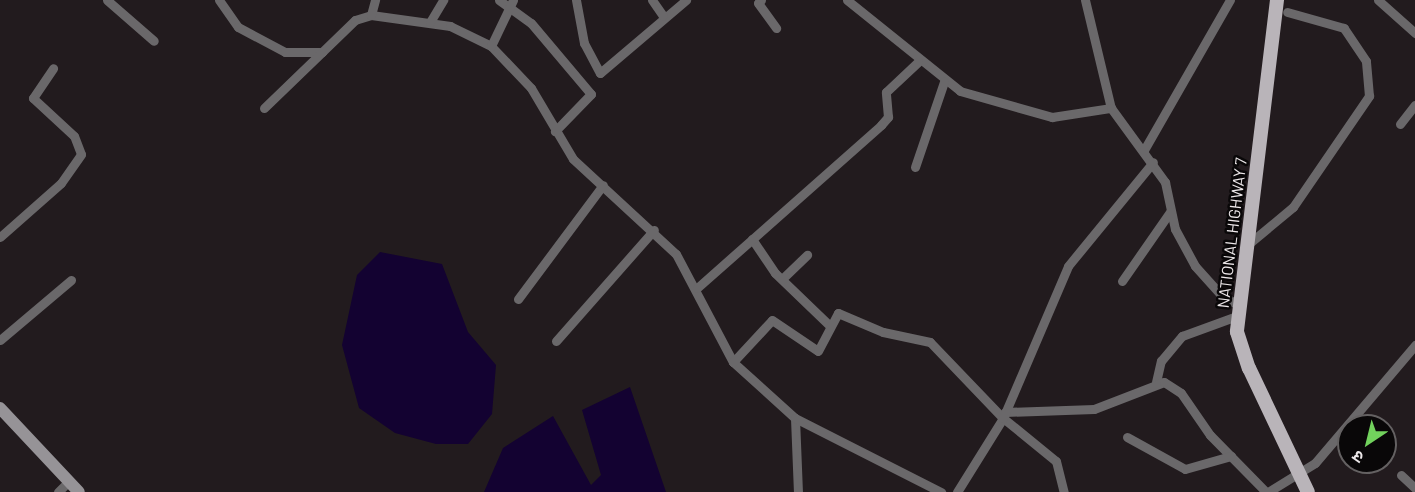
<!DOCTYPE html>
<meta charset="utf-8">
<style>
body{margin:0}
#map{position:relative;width:1415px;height:492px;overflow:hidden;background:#221b1e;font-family:Barlow,"Noto Sans Devanagari",sans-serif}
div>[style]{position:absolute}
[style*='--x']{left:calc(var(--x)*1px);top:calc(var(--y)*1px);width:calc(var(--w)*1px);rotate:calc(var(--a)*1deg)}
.water>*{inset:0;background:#130231}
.minor>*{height:9px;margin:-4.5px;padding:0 4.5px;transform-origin:4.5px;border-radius:4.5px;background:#6a686a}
.secondary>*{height:12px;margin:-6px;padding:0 6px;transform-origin:6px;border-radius:6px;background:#969397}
.primary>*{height:14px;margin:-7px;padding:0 7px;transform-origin:7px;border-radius:7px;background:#b9b4b9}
span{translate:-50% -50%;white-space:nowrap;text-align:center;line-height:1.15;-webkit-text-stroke:5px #090708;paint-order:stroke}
.street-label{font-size:16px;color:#ede8ea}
.north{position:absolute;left:1337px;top:414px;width:60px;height:60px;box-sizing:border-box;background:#090708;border:2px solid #646162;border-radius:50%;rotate:215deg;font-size:16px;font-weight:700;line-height:24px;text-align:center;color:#ede8ea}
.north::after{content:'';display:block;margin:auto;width:21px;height:27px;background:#72d25d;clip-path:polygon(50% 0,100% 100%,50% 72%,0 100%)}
</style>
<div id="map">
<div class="water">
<div style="clip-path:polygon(380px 252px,442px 264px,468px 332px,496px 365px,492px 414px,468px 444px,436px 444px,395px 433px,359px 408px,342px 345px,357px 275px)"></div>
<div style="clip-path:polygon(630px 387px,666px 492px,484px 492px,503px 448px,553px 416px,591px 485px,601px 475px,582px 410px)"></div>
</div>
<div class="minor">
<div style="--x:107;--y:0;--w:62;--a:41.1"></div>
<div style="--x:219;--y:0;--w:33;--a:55"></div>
<div style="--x:238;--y:27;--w:53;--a:28"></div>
<div style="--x:285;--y:52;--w:37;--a:0"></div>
<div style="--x:322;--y:52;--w:46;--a:-44.1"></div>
<div style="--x:355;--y:20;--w:17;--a:-17"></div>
<div style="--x:371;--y:15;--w:80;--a:7.9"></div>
<div style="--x:450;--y:26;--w:46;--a:26"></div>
<div style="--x:491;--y:46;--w:58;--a:46.4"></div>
<div style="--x:531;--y:88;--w:82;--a:59.4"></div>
<div style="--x:573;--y:159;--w:140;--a:42.7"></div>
<div style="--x:676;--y:254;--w:122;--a:62.2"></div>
<div style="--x:733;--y:362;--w:84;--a:42.1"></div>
<div style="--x:795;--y:418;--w:74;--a:87.7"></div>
<div style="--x:499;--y:0;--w:39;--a:36"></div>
<div style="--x:531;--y:23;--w:93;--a:49.8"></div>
<div style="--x:591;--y:94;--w:52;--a:134.2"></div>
<div style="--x:576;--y:0;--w:44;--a:79.5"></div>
<div style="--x:584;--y:43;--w:34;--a:62"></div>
<div style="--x:600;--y:73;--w:113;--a:-40.3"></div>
<div style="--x:652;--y:0;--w:19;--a:55"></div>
<div style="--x:761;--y:0;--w:4;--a:135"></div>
<div style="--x:758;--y:3;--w:31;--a:54"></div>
<div style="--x:847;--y:0;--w:145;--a:38.8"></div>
<div style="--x:960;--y:91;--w:96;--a:15.8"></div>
<div style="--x:1052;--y:117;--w:60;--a:-8.7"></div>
<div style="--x:1085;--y:0;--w:111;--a:76.5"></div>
<div style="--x:1111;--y:108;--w:92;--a:53.9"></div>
<div style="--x:1165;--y:182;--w:48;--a:78"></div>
<div style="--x:1175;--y:229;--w:42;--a:61.6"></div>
<div style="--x:1195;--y:266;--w:39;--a:48"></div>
<div style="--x:1221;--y:295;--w:20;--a:30"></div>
<div style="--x:1378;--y:0;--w:50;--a:41.7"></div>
<div style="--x:371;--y:15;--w:16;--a:-75"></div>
<div style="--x:430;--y:22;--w:26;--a:-59"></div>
<div style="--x:491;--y:46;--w:51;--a:-64.4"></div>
<div style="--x:264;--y:108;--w:81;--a:-44"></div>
<div style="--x:1400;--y:124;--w:24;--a:-52"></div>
<div style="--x:1144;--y:150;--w:173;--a:-60.2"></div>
<div style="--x:915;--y:167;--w:90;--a:-71.2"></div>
<div style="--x:0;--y:237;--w:81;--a:-41.5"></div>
<div style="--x:61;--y:183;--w:35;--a:-55"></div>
<div style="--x:81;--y:154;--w:19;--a:-111"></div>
<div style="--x:74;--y:136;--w:56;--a:-137.2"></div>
<div style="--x:33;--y:98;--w:36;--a:-56"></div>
<div style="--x:752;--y:239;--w:41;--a:55.9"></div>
<div style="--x:775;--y:273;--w:75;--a:43.9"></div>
<div style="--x:1246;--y:246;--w:61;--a:-39.7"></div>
<div style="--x:1293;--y:207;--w:135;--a:-55.6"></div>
<div style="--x:1369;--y:96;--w:35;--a:-95"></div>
<div style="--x:1366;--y:61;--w:40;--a:-124"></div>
<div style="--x:1344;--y:28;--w:59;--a:-164.3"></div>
<div style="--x:782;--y:279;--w:35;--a:-44"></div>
<div style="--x:1122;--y:281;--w:84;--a:-55.2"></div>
<div style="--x:697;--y:288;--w:246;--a:-41.5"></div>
<div style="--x:881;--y:125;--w:11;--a:-49"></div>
<div style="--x:888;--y:117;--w:25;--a:-95"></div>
<div style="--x:886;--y:92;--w:44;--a:-43.2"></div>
<div style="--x:518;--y:299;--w:142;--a:-53.3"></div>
<div style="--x:0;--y:340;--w:93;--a:-40.2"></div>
<div style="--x:556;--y:341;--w:148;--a:-48.6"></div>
<div style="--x:733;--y:362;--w:57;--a:-47.1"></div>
<div style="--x:772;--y:320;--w:55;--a:34"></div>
<div style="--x:818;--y:351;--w:43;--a:-62.2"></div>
<div style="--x:838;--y:313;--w:49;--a:22.9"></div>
<div style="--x:883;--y:332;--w:48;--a:12"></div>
<div style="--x:930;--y:342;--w:105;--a:46.2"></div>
<div style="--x:1003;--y:418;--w:68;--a:39.1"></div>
<div style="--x:1056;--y:461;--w:32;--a:76"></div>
<div style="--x:1156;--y:382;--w:22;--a:-77"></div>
<div style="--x:1161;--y:361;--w:33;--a:-50"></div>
<div style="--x:1182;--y:336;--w:59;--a:-20"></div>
<div style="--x:1005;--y:412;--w:89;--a:-1.9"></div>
<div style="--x:1094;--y:409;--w:75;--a:-21.1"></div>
<div style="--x:1164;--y:382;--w:20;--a:33"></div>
<div style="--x:1181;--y:393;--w:51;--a:55.4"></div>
<div style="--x:1210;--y:435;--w:80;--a:45.5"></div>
<div style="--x:795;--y:418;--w:164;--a:26.9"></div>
<div style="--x:1127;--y:437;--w:66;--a:28.9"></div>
<div style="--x:1185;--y:469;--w:48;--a:-15.8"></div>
<div style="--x:1401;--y:475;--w:19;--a:43"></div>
<div style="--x:58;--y:492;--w:16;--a:-45"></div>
<div style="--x:957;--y:492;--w:87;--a:-58.1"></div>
<div style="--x:1003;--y:418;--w:165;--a:-66.8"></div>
<div style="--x:1068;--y:266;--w:134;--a:-50.7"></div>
<div style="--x:1268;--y:492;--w:55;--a:-31.7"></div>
<div style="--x:1315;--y:463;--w:155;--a:-49.7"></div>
</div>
<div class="secondary">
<div style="--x:0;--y:408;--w:115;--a:46.8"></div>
</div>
<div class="primary">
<div style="--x:1277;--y:0;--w:334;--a:96.9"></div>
<div style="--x:1237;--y:332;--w:38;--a:72"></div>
<div style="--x:1249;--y:368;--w:137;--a:64.6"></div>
</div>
<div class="street-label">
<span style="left:1232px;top:233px;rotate:-83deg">NATIONAL HIGHWAY 7</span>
</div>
<div class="north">उ</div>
</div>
